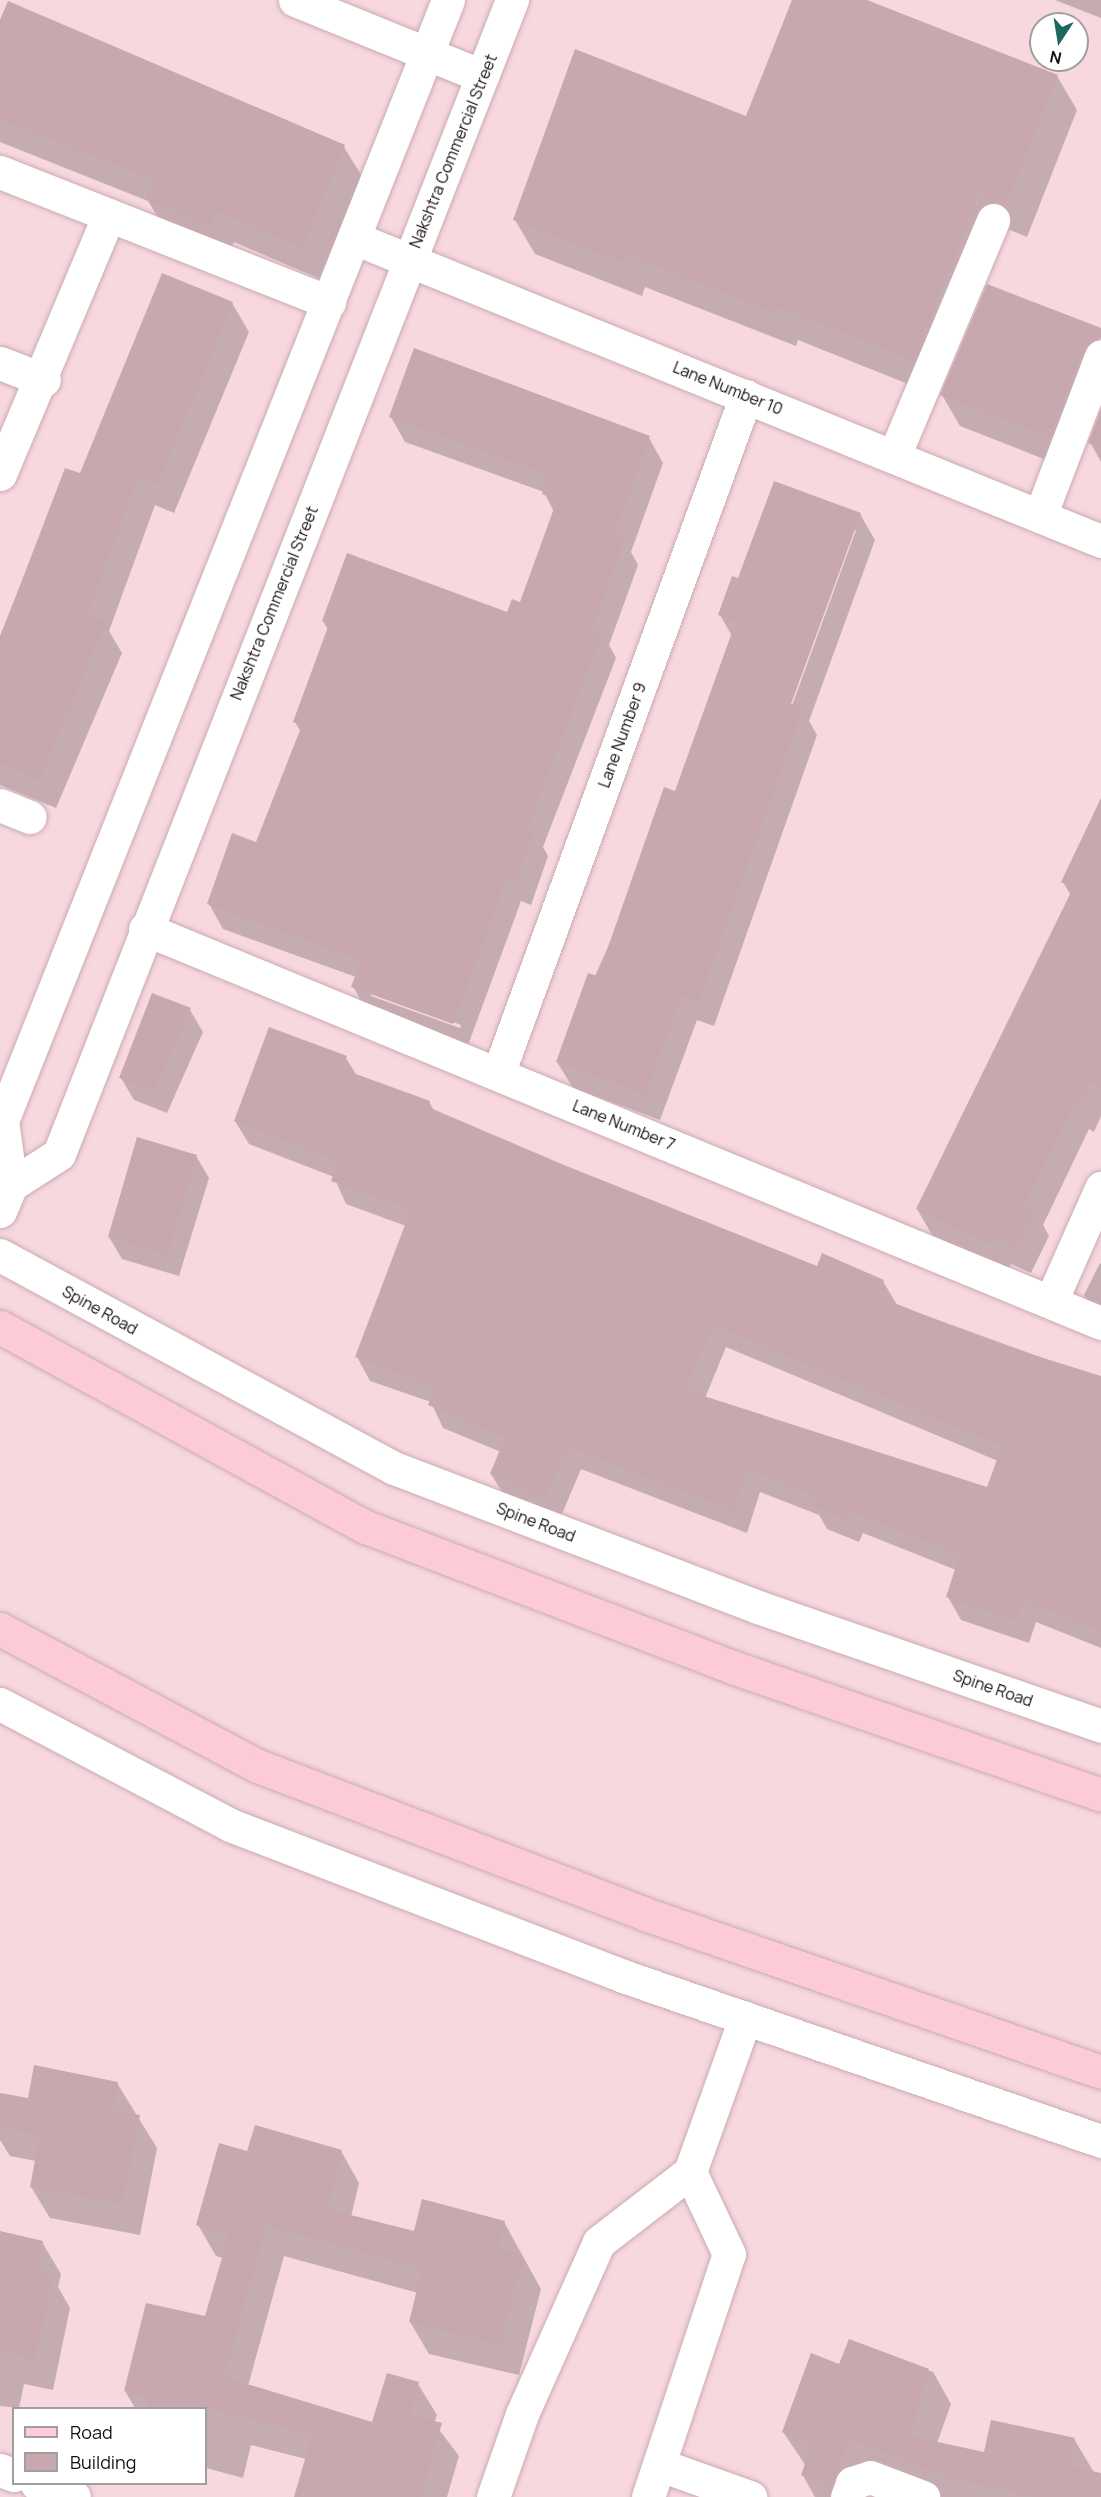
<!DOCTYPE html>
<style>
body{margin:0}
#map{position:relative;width:1101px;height:2497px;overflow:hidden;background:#f7d8de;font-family:Manrope,sans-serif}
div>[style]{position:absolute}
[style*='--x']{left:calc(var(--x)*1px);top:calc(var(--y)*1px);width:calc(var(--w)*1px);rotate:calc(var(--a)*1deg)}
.shadow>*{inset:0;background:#0003}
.building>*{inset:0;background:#c6a8ae}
.roads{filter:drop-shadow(0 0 2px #c9abb1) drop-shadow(0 0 2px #c9abb1)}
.minor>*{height:33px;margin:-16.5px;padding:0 16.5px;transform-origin:16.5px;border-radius:16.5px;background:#fff}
.major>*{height:33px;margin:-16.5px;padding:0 16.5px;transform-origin:16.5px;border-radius:16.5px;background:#fdcbd5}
span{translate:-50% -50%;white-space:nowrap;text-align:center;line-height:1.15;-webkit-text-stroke:5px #fff;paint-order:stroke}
.street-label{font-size:16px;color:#170d0f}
.legend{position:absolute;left:12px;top:2407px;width:195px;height:78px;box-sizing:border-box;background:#fff;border:2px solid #a29e9f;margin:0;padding:8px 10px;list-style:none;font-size:18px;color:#170d0f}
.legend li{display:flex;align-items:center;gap:12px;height:30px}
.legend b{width:30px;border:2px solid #a29e9f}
.north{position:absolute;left:1029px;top:12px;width:60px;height:60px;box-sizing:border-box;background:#fff;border:2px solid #a29e9f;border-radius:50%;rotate:192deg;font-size:16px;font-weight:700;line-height:24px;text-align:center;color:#170d0f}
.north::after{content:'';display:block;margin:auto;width:21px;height:27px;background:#1e675e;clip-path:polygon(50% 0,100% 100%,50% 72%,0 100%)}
</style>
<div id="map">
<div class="shadow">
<div style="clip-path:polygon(793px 0,863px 0,1057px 76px,1077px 110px,1027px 237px,998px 225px,933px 394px,798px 340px,796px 346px,645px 287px,642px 296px,535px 254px,515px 220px,746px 118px)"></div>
<div style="clip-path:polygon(1055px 0,1101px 0,1101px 18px)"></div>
<div style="clip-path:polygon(0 24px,344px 147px,363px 178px,320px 279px,234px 242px,227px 257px,166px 231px,148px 201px,0 142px)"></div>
<div style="clip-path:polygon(232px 303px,249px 332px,174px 513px,155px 505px,109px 631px,122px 653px,56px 808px,0 785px,0 636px,66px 470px,81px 475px)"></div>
<div style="clip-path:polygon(1084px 323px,1101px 353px,1059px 465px,960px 426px,942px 395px)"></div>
<div style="clip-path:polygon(1101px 413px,1101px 462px,1090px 442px)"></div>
<div style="clip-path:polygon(evenodd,391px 417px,649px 438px,663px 463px,631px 552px,638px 565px,609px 645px,616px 658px,543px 847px,548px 856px,531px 905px,521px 901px,467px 1048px,367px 1012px,353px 986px,356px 977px,223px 929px,209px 904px,257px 844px,301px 732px,295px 722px,328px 630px,323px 621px,508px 614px,521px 604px,554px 512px,544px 492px,405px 442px,391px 417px,371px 992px,461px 1025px,460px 1028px,371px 996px,371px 992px)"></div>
<div style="clip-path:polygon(evenodd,860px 514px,875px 540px,809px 721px,817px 735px,714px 1026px,697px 1020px,660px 1120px,573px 1088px,557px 1062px,676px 793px,732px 636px,720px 615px,739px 580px,860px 514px,853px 530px,856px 530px,790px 711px,787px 710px,853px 530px)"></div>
<div style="clip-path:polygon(1101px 831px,1101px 1116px,1094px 1132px,1089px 1129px,1043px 1225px,1049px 1236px,1031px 1273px,1011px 1264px,1008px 1270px,932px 1235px,917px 1209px,1071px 896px,1063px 882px)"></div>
<div style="clip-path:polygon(190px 1010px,203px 1032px,167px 1113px,134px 1100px,121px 1078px)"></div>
<div style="clip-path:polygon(evenodd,346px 1058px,357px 1076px,429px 1102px,435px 1112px,713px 1229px,818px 1268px,883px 1281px,897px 1305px,1101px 1379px,1101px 1648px,1036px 1622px,1029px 1643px,961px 1620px,948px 1597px,956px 1570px,863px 1533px,859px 1542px,827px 1529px,819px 1515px,760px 1492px,747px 1533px,581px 1469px,559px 1521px,505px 1497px,491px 1474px,501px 1452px,443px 1428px,431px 1402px,370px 1381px,357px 1357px,406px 1226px,346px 1204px,334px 1177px,249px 1144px,235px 1121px,346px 1058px,726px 1347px,998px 1461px,988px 1489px,705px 1398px,726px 1347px)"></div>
<div style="clip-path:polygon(196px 1156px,209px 1178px,179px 1276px,122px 1259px,109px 1237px)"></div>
<div style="clip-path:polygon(1100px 1263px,1101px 1264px,1101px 1321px,1084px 1295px)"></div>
<div style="clip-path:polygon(117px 2083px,157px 2148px,140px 2235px,50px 2218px,31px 2187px,36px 2161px,10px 2156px,0 2140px,0 2094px,29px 2100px)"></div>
<div style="clip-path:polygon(341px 2151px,359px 2183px,351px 2217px,415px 2233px,504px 2222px,541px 2289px,519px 2375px,429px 2354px,410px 2322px,418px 2293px,284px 2256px,248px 2386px,373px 2424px,418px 2384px,437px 2415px,434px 2423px,459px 2456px,447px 2497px,297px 2497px,306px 2459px,251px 2445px,243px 2478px,206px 2468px,206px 2408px,135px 2408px,125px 2391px,206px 2318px,223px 2258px,216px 2256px,198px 2225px,248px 2152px)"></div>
<div style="clip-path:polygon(0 2232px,42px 2242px,61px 2274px,58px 2287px,70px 2308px,53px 2390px,24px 2384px,19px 2408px,0 2406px)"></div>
<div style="clip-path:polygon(850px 2341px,933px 2372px,951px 2404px,937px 2443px,985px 2454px,1074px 2439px,1101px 2484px,1101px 2497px,936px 2497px,868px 2471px,857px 2497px,815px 2497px,802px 2474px,806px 2466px,783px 2432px,840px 2365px)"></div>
</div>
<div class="building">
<div style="clip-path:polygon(792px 0,867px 0,1058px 75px,1007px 203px,978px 192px,914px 360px,778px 307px,776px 313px,625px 254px,622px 262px,513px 220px,575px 49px,746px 116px)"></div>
<div style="clip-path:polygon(8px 1px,345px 145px,302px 248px,216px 211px,209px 226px,146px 200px,154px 180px,0 119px,0 20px)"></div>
<div style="clip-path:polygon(162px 273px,233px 302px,158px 484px,138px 477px,87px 615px,106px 622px,39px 780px,0 763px,0 638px,65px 468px,80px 473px)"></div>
<div style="clip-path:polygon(987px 284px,1101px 328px,1101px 338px,1083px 349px,1053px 429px,1044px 426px,1041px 434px,940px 395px)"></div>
<div style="clip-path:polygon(414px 348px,650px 436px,614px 535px,625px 538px,592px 628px,602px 632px,528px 827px,535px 830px,516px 880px,507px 877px,453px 1024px,351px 987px,361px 960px,207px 904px,232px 833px,256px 842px,302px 725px,293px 722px,329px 624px,322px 621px,347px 553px,507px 612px,512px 599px,520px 602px,557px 500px,542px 494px,549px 475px,389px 417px)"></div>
<div style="clip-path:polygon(1101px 409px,1101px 448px,1088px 443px)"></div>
<div style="clip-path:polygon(774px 481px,861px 513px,791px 704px,803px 708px,699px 1001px,682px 995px,645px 1094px,556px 1062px,588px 973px,598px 976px,664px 787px,675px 791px,736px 621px,718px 615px,732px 576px,738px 578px)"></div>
<div style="clip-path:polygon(1101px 798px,1101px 1087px,1090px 1082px,1079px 1106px,1074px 1104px,1025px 1204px,1035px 1209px,1016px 1248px,996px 1238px,992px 1245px,916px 1209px,1073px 888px,1061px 882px)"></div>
<div style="clip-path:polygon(152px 993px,191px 1008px,154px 1091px,119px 1078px)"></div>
<div style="clip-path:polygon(evenodd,269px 1027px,347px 1056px,342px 1069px,430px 1101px,428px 1107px,564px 1165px,817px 1266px,822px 1253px,884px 1280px,877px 1296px,989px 1341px,1101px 1376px,1101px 1631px,1023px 1600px,1016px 1620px,946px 1597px,960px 1554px,849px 1511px,846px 1519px,812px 1506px,816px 1496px,747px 1469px,734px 1510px,568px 1447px,545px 1498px,490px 1474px,505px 1437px,428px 1405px,436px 1387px,355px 1357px,411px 1209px,331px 1181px,338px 1161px,234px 1121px,269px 1027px,713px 1325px,1002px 1446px,987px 1487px,685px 1390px,713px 1325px)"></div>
<div style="clip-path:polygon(137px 1137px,197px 1155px,167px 1255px,108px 1237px)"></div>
<div style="clip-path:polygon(34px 2065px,118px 2082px,113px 2110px,140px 2115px,122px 2204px,30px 2187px,40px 2134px,0 2127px,0 2093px,28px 2098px)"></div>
<div style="clip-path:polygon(255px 2125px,342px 2150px,327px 2209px,414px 2231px,422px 2199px,505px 2221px,497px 2249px,523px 2256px,501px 2344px,409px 2322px,422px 2269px,266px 2225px,224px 2377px,372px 2422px,387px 2373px,419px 2382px,410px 2414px,442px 2423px,420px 2497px,294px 2497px,312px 2435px,211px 2409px,147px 2409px,150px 2397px,124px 2391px,146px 2303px,205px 2316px,229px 2234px,196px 2225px,219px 2143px,247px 2151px)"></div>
<div style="clip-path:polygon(0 2231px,43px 2241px,38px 2272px,53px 2275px,35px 2359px,0 2351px)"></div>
<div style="clip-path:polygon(849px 2339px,929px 2369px,910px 2436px,984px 2452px,991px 2420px,1075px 2438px,1069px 2466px,1101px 2473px,1101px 2497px,1036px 2497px,953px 2479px,850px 2440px,831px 2487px,801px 2475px,812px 2444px,782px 2432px,811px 2353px,839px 2364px)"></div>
</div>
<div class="roads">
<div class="minor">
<div style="--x:295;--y:0;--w:202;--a:22.1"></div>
<div style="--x:0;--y:172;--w:354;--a:21.6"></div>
<div style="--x:354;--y:238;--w:806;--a:22.08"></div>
<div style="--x:0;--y:363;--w:47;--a:21.1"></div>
<div style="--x:894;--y:456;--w:256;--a:-67.2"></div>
<div style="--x:0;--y:474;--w:281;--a:-67.2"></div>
<div style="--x:1040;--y:516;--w:171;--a:-69.1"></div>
<div style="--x:0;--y:805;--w:32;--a:22"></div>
<div style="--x:145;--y:929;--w:1034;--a:22.4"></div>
<div style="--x:498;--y:1074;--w:722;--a:-69.91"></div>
<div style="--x:11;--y:1185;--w:57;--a:-32.9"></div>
<div style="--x:59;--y:1154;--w:1240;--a:-68.57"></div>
<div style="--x:0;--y:1211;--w:28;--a:-67"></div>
<div style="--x:11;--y:1185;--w:65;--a:-98"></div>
<div style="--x:2;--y:1121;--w:1206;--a:-68.3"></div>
<div style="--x:0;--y:1255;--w:448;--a:28.4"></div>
<div style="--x:394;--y:1468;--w:390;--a:20.9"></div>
<div style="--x:758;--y:1607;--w:363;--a:19.1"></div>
<div style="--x:1051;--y:1301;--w:124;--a:-66.1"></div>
<div style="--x:0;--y:1704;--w:260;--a:27.7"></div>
<div style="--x:230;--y:1825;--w:421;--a:21"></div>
<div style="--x:623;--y:1976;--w:506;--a:19.04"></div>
<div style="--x:660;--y:2465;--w:96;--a:19.6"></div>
<div style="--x:0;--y:2470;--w:15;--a:20"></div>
<div style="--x:37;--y:2484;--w:39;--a:19"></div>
<div style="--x:493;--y:2497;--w:88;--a:-70.7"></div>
<div style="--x:522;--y:2414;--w:188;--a:-65.9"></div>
<div style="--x:599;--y:2242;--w:115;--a:-37.6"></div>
<div style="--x:690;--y:2172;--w:164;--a:-70.3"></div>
<div style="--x:648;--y:2497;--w:256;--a:-71.6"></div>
<div style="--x:729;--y:2254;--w:91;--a:-115.4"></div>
<div style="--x:847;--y:2497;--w:15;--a:-70"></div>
<div style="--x:852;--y:2483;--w:19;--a:-18"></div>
<div style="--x:870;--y:2477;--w:57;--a:20.7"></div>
</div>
<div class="major">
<div style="--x:0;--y:1327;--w:417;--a:28.7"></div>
<div style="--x:366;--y:1527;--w:395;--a:20.9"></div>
<div style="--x:735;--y:1668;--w:387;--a:19.1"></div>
<div style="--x:0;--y:1629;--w:292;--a:28"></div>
<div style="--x:258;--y:1766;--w:414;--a:20.9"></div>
<div style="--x:645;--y:1914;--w:483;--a:19.1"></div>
</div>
</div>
<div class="street-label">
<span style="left:453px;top:151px;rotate:-68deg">Nakshtra Commercial Street</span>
<span style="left:728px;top:388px;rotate:22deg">Lane Number 10</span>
<span style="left:274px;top:603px;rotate:-68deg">Nakshtra Commercial Street</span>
<span style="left:622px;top:735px;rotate:-70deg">Lane Number 9</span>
<span style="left:624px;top:1125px;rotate:22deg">Lane Number 7</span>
<span style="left:100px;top:1310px;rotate:29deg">Spine Road</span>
<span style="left:536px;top:1522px;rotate:21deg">Spine Road</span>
<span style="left:993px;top:1688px;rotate:19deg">Spine Road</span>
</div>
<ul class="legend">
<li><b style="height:8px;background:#fdcbd5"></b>Road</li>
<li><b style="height:16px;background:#c6a8ae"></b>Building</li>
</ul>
<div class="north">N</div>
</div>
